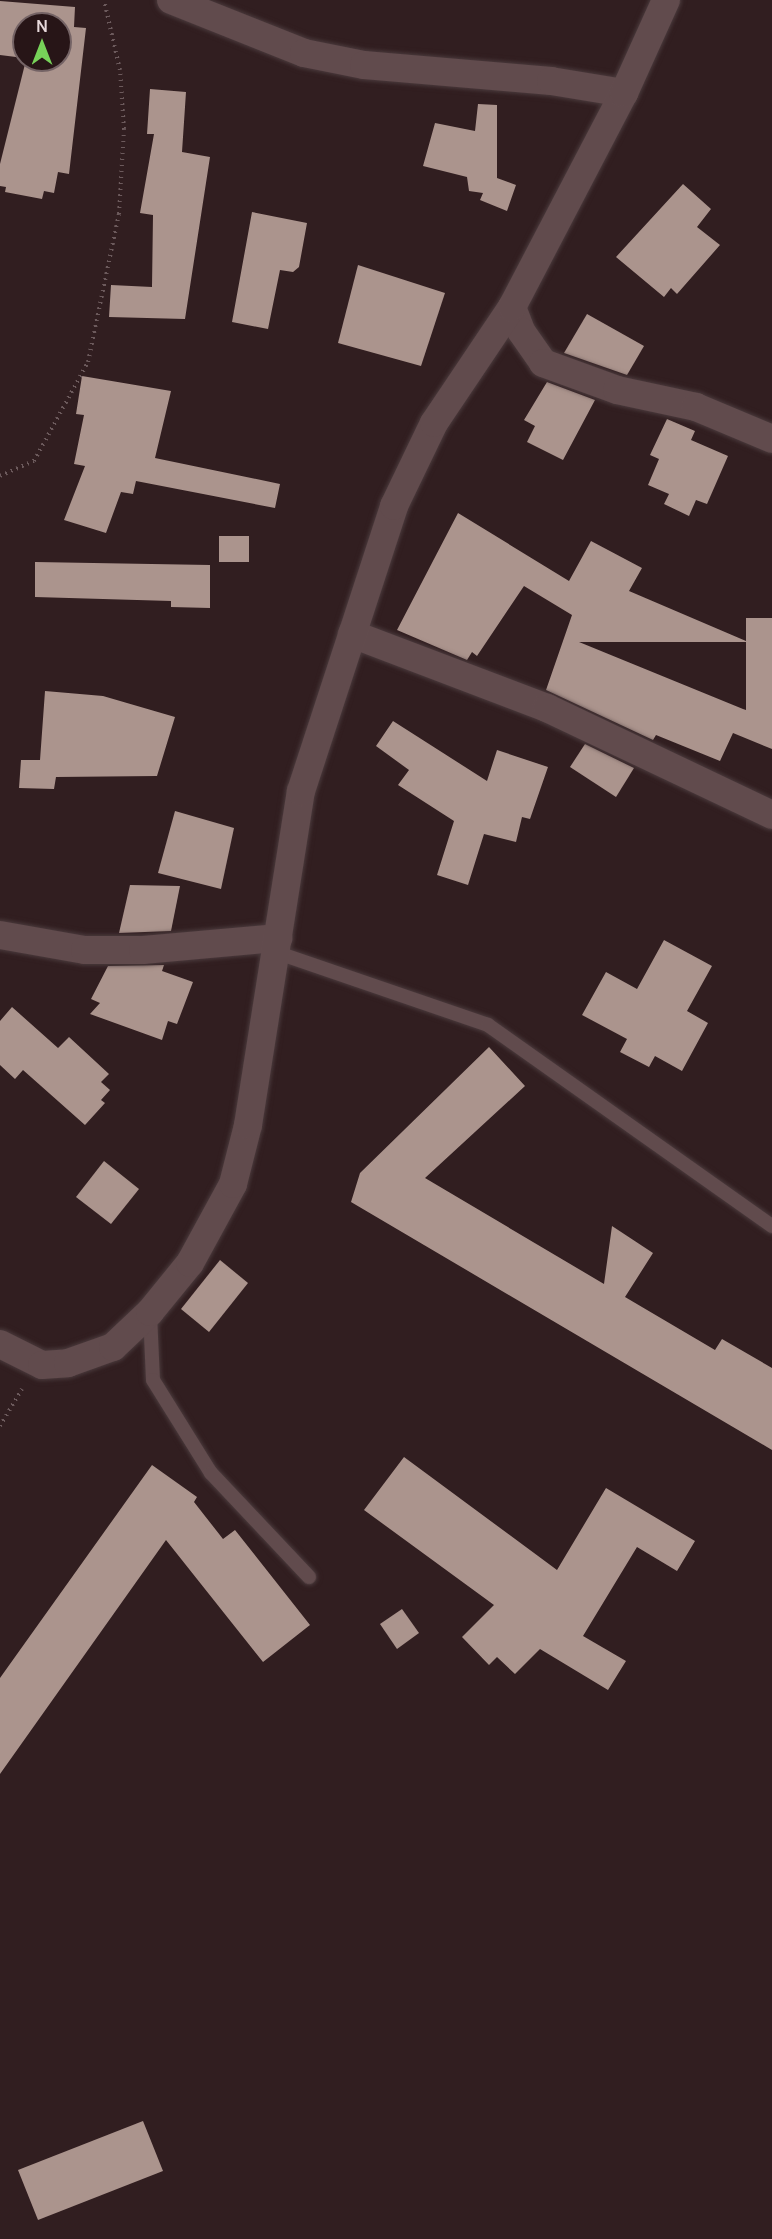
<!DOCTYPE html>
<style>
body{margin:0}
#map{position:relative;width:772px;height:2239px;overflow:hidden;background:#311e20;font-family:Manrope,sans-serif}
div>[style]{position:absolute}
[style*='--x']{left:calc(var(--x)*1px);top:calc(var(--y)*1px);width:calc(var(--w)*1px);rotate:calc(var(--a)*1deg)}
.building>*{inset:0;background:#ab948d}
.path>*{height:4px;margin-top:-2px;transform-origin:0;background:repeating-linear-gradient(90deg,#6c5a5c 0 1.5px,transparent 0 6px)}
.roads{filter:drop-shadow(0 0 2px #4a3a3c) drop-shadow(0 0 2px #4a3a3c)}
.service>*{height:14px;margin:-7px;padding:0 7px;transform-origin:7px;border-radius:7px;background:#614b4d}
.minor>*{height:28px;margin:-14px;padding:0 14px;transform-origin:14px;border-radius:14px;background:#614b4d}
span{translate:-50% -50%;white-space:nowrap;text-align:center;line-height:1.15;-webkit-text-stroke:6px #271517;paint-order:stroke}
.north{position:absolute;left:12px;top:12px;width:60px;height:60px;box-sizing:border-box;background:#271517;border:2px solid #746365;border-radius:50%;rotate:0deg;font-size:16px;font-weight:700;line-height:24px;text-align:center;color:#e7d9db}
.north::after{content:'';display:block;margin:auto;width:21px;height:27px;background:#77d259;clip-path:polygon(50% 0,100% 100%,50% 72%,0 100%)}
</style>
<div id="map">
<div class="building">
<div style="clip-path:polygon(0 1px,75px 7px,74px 27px,86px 28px,69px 174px,58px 172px,54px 193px,44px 191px,42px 199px,5px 192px,6px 187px,0 186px,0 164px,26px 60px,60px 60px,60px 24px,24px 24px,24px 58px,0 55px)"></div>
<div style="clip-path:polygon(150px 89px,186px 92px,182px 152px,210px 157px,185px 319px,109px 317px,111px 285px,152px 287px,153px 215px,140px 213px,154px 134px,147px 134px)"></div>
<div style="clip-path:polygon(478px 104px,497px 105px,497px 178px,516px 185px,507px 211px,480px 200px,483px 193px,469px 191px,467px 177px,423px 166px,435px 123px,475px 131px)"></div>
<div style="clip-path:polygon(683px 184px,711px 209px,697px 227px,720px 245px,677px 294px,671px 288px,664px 297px,616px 257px)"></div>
<div style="clip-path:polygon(252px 212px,307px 223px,299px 267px,293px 272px,280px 270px,268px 329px,232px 322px)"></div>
<div style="clip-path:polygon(358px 265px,445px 293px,421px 366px,338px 343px)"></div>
<div style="clip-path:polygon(587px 314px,644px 346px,627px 375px,564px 353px)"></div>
<div style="clip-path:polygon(82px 376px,171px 391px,155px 458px,280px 484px,275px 508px,136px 481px,133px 494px,121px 492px,106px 533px,64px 520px,85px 466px,74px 464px,84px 415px,76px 414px)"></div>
<div style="clip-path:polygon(547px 382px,595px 400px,563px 460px,527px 442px,535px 426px,524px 420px)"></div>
<div style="clip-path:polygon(667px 419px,695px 431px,691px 440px,728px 456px,707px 504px,696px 500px,689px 516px,664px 504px,669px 494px,648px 485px,659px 459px,650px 455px)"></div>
<div style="clip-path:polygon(evenodd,458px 513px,569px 581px,591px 541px,642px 568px,629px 591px,746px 641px,746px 618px,772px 618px,772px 749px,733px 733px,720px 761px,656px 735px,653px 740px,546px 690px,572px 615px,524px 586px,477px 656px,472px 652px,467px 660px,397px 630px,458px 513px,579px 642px,746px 642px,746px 710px,743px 709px,579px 642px)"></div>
<div style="clip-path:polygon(219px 536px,249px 536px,249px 562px,219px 562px)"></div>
<div style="clip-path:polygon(35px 562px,210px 565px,210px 608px,171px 607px,171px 601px,35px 597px)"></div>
<div style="clip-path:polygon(45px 691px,103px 696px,175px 717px,157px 776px,56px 777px,54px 789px,19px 788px,21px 760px,40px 760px)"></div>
<div style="clip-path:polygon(393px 721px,487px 781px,497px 750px,548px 767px,530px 819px,522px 817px,516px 842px,484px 834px,468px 885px,437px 875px,454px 821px,398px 785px,409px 770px,376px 746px)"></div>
<div style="clip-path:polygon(585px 744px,634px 768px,616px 797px,570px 767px)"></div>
<div style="clip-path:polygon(175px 811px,234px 828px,221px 889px,158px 873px)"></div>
<div style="clip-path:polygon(130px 885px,180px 886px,171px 931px,119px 933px)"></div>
<div style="clip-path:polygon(664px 940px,712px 966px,687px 1011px,708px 1023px,682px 1071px,655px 1056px,649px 1067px,620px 1052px,627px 1039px,582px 1015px,606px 972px,637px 989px)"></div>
<div style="clip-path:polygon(164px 965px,162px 971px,193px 982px,177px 1024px,168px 1021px,162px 1040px,90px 1014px,100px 1003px,91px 999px,108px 966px)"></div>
<div style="clip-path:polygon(12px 1007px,58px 1048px,69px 1037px,109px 1074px,101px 1082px,110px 1090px,101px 1100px,105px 1103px,85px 1125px,23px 1070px,15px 1079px,0 1065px,0 1021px)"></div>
<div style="clip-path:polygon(489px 1047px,525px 1086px,425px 1178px,604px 1284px,612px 1226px,653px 1253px,625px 1297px,715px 1350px,722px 1339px,772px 1368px,772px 1450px,351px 1202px,360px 1173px)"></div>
<div style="clip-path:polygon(104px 1161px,139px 1189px,111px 1224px,76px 1197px)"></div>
<div style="clip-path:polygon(220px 1260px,248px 1283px,209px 1332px,181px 1309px)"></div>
<div style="clip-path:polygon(404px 1457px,557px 1570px,606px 1488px,695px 1541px,677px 1571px,637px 1547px,583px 1636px,626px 1661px,608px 1690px,540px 1649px,515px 1674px,497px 1657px,489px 1665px,462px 1637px,494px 1605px,364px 1510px)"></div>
<div style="clip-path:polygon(152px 1465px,197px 1497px,194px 1502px,223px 1539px,235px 1530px,310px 1625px,263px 1662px,166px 1540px,0 1774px,0 1678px)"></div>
<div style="clip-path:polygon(402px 1609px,419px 1633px,397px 1649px,380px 1624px)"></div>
<div style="clip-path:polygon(143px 2121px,163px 2171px,38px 2220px,18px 2170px)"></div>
</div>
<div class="path">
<div style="--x:0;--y:476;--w:37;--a:-24"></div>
<div style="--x:34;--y:461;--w:113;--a:-61.4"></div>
<div style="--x:88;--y:362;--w:151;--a:-78.2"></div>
<div style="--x:119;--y:214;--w:85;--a:-86.6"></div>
<div style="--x:124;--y:129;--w:59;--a:-93.9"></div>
<div style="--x:120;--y:70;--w:72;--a:-102.9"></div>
<div style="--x:0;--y:1426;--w:43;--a:-59.3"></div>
</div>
<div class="roads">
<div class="service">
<div style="--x:275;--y:952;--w:225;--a:18.9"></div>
<div style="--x:488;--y:1025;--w:348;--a:35.3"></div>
<div style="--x:150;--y:1314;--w:66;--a:87.4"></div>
<div style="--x:153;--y:1380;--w:110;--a:58.1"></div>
<div style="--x:211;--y:1473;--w:143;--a:46.7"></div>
</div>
<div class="minor">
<div style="--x:171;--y:0;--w:143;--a:21.7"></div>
<div style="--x:304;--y:53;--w:61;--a:11.3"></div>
<div style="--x:364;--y:65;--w:188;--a:4.9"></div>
<div style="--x:551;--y:81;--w:74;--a:9.3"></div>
<div style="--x:512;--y:307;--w:26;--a:69"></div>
<div style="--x:521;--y:331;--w:39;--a:55"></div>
<div style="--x:543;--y:363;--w:79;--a:20"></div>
<div style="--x:617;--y:390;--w:81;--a:12.1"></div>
<div style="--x:696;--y:407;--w:82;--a:22.8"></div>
<div style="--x:352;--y:634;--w:209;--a:20.8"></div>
<div style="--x:547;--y:708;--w:249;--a:25.4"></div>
<div style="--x:0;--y:935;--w:86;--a:10"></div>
<div style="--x:85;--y:950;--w:58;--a:0"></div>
<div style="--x:143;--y:950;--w:136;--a:-5.1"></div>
<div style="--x:0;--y:1344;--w:47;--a:26.6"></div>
<div style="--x:42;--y:1365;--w:26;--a:-4"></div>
<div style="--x:68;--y:1363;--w:48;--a:-19.6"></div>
<div style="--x:113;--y:1347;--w:51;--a:-43.4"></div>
<div style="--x:150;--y:1312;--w:63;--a:-50.8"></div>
<div style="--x:190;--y:1263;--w:90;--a:-61.4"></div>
<div style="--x:233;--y:1184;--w:61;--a:-75.7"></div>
<div style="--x:248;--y:1125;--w:338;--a:-81"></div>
<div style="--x:301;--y:791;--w:300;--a:-71.9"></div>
<div style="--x:394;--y:506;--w:92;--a:-64.3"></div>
<div style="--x:434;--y:423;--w:140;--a:-56.1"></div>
<div style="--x:512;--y:307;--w:242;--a:-62.4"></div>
<div style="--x:624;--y:93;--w:102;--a:-65.7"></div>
</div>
</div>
<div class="north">N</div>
</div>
